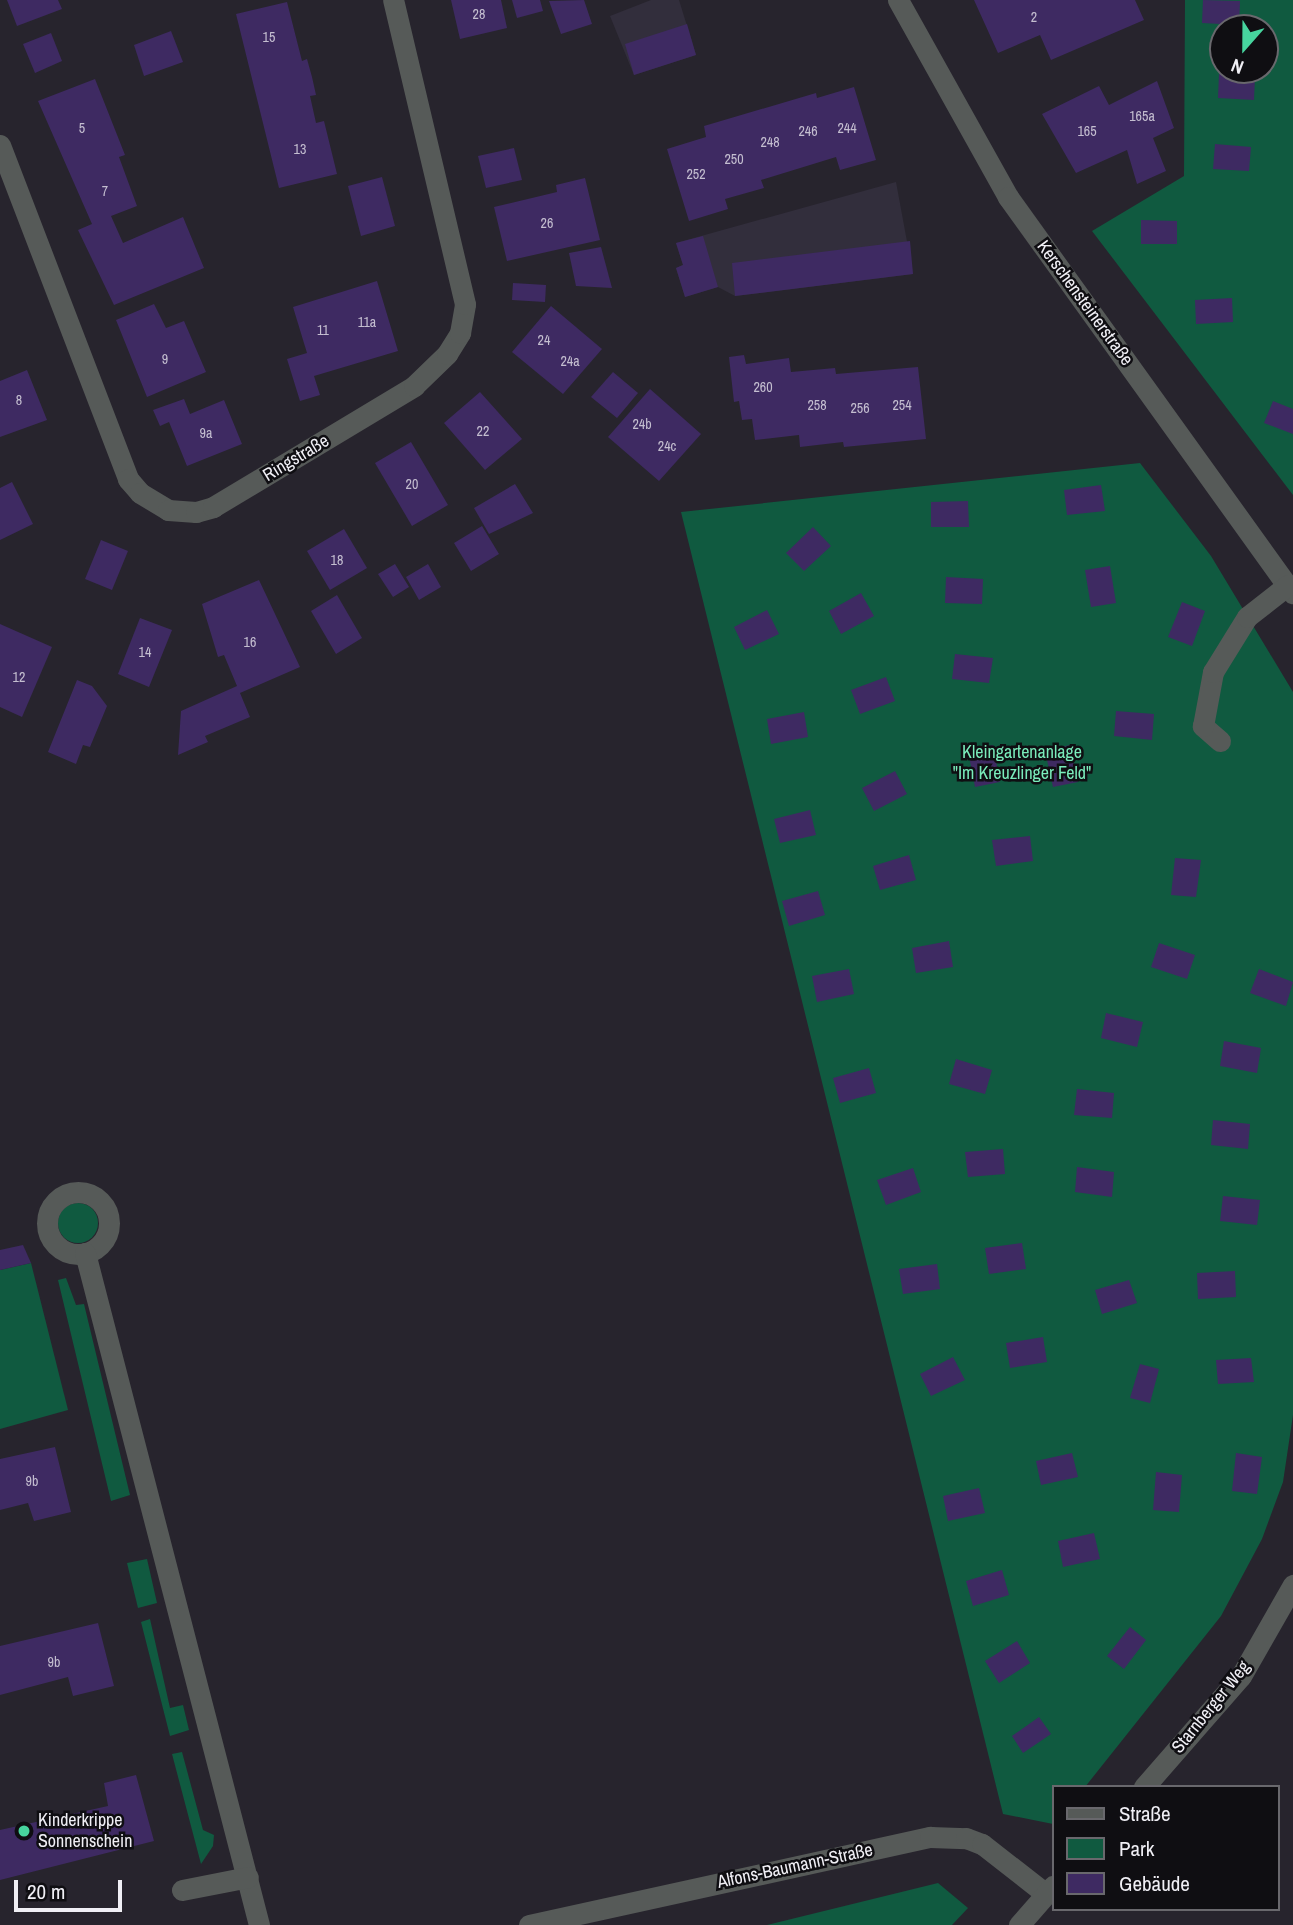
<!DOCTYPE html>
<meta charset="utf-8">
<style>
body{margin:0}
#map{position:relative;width:1293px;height:1925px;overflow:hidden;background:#27242d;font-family:"Archivo Narrow",sans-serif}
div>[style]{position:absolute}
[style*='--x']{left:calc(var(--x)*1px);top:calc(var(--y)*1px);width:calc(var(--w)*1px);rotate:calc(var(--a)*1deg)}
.built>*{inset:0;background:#322e3c}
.green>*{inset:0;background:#105a40}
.round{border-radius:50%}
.building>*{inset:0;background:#3e2a62}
.minor>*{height:21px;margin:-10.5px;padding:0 10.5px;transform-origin:10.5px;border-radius:10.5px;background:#565a58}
.minor>.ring{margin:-10.5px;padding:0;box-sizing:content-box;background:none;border:21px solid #565a58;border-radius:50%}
.dots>*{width:19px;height:19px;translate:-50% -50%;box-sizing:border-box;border:4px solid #0f0e12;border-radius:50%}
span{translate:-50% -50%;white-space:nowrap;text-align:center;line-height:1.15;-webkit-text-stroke:5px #0f0e12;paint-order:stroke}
.number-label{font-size:14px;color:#c4bed0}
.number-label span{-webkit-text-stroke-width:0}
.street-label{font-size:18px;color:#f0eff5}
.park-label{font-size:18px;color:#7aecbb}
.poi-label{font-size:18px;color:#f0eff5}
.left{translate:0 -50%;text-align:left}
.legend{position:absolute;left:1052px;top:1785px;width:228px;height:126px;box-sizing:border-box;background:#0f0e12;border:2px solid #69686d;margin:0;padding:9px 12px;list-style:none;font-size:21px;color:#f0eff5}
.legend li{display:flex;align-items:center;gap:14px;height:35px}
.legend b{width:35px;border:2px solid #69686d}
.north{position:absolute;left:1209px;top:14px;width:70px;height:70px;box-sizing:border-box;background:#0f0e12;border:2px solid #69686d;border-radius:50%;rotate:201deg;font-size:19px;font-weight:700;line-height:28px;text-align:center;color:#f0eff5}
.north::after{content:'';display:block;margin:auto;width:24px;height:32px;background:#47d49e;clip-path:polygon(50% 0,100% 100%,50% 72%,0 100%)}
.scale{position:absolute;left:14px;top:1880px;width:108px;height:32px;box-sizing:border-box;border:4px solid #f0eff5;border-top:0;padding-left:9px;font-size:21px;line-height:24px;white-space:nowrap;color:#f0eff5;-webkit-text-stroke:5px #0f0e12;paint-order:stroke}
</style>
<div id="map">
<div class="built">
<div style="clip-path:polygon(651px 0,679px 0,696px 55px,634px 75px,610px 16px)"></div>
<div style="clip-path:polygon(896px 182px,913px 274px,735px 296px,718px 287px,685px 297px,676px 268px,683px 265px,676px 243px)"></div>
</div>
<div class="green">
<div style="clip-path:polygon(evenodd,1185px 0,1293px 0,1293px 495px,1092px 231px,1184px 176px,1185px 0,1223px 28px,1265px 28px,1265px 70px,1223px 70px,1223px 28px)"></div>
<div style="clip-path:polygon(1140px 463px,1211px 556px,1293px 692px,1293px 1415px,1283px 1482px,1262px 1539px,1221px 1616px,1085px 1787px,1053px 1787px,1053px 1824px,1003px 1814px,681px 512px)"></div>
<div class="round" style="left:58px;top:1203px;width:40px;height:40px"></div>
<div style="clip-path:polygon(31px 1263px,68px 1410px,0 1429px,0 1270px)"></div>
<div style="clip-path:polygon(66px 1278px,76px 1305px,84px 1304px,130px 1495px,111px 1501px,58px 1280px)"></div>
<div style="clip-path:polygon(147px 1559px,157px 1603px,138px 1608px,127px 1563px)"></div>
<div style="clip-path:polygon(150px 1619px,170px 1708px,183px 1705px,189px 1730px,170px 1736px,141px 1622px)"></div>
<div style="clip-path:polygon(182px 1752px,203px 1830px,214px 1835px,213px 1846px,201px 1864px,172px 1754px)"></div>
<div style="clip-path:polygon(938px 1883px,968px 1908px,952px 1925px,767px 1925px)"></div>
</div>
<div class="building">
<div style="clip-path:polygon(7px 0,58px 0,62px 9px,17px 26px)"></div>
<div style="clip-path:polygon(451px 0,501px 0,507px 28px,460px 39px)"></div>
<div style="clip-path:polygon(512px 0,540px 0,543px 11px,517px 18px)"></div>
<div style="clip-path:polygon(584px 0,592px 24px,561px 34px,549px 1px)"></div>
<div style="clip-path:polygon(974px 0,1135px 0,1144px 20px,1051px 60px,1040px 35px,998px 53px)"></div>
<div style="clip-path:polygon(1203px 0,1240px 1px,1239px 25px,1202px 23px)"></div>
<div style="clip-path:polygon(287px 2px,302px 61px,307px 59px,312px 77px,316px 95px,310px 96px,316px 123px,324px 121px,337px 174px,279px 188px,236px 14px)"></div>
<div style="clip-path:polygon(687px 24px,696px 55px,634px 75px,625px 44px)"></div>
<div style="clip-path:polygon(171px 31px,183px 62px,144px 76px,134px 45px)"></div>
<div style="clip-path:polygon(51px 33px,62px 61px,35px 73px,23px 44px)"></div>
<div style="clip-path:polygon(1219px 74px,1255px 76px,1254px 100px,1218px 98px)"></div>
<div style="clip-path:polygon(95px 79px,125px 155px,119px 157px,137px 206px,111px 216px,123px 243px,183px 217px,204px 268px,114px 305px,78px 230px,92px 224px,38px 101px)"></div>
<div style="clip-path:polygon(1157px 81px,1174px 128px,1153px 138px,1166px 171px,1137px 184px,1127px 150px,1076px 173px,1042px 114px,1099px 86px,1109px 105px)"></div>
<div style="clip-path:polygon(854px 87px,876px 160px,840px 170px,836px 157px,761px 180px,764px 188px,725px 199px,728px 209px,689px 221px,667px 149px,706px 137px,704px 126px,816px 93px,817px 98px)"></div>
<div style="clip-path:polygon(1215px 144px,1251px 147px,1249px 171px,1213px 169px)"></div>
<div style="clip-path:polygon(514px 148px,522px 180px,486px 188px,478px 156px)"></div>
<div style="clip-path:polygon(382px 177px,395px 226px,361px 236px,348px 186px)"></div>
<div style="clip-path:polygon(585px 178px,600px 240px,507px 261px,494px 207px,557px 192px,556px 185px)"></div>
<div style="clip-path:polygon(1141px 220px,1177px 221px,1177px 244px,1141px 244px)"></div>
<div style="clip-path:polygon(703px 236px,718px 287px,685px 297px,676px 268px,683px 265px,676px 243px)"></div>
<div style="clip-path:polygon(910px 241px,913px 274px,735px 296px,732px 263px)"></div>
<div style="clip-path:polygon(601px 247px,612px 288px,576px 286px,569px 253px)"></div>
<div style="clip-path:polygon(377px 281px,398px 351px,314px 376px,320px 395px,300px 401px,287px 359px,307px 353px,293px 307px)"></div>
<div style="clip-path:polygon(513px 283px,546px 285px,545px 302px,512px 300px)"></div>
<div style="clip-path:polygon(1232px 298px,1233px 322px,1196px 324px,1195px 300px)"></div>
<div style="clip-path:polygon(154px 304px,166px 328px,184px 321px,206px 372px,147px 397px,116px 320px)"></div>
<div style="clip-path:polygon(551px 306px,602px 349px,563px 394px,512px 352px)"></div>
<div style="clip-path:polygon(744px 355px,746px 364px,789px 358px,791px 372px,835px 368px,836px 374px,918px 367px,926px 439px,844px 447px,843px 442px,800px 447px,799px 435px,755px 440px,752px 419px,742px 420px,739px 401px,734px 402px,729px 357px)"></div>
<div style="clip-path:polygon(27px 370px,47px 420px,0 437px,0 381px)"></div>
<div style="clip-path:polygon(613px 372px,638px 393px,617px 418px,591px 397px)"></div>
<div style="clip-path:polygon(650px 389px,701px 434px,659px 481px,608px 437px)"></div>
<div style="clip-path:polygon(480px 392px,522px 439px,485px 470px,444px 423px)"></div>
<div style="clip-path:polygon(184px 399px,190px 414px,224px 400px,242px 444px,187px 466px,169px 422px,160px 426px,153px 410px)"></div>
<div style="clip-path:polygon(1273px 401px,1293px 409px,1293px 434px,1264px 423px)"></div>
<div style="clip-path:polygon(411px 442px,448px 505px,412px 526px,375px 463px)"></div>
<div style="clip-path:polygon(12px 482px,33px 524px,0 540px,0 488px)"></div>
<div style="clip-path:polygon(515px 484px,533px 513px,489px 534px,474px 508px)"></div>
<div style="clip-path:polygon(1101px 485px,1105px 511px,1067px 515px,1064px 490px)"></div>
<div style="clip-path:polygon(968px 501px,969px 527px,931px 527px,931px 502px)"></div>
<div style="clip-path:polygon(482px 526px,499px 554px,471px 571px,454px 543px)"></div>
<div style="clip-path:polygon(813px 527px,831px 546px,804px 571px,786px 553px)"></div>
<div style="clip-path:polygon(344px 529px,367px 568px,330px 590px,307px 551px)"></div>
<div style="clip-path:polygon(101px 540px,128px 551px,112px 590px,85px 579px)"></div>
<div style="clip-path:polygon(395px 564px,409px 587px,393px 597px,378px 574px)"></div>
<div style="clip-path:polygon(428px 564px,441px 587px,419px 600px,406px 577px)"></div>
<div style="clip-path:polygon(1110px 566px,1116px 603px,1091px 607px,1085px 570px)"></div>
<div style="clip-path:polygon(946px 577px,983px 579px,982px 604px,945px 603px)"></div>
<div style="clip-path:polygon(259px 580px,300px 667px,240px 693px,250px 717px,205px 736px,208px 742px,178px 755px,181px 711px,237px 686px,224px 655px,218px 657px,202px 604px)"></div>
<div style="clip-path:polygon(861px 593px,874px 616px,841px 634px,829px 611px)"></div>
<div style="clip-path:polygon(337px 595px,362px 638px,336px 654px,311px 611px)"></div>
<div style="clip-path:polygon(1182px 602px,1205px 611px,1192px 646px,1168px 637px)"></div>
<div style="clip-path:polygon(767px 610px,779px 634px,745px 650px,734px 627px)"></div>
<div style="clip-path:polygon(140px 618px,172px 630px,149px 687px,118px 674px)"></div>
<div style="clip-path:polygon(0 624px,52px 647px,22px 717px,0 707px)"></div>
<div style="clip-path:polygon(955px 654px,993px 658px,989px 683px,952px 679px)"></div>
<div style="clip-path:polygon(886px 677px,895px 701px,860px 714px,851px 690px)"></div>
<div style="clip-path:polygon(77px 680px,92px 686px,107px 706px,90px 747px,83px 745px,76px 764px,48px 752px)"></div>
<div style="clip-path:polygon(1116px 711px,1154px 714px,1152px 740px,1114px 736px)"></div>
<div style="clip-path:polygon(804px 712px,808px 737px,771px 744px,767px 719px)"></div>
<div style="clip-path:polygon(993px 745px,1000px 782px,975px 787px,968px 751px)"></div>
<div style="clip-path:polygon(1070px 745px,1078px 782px,1053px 787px,1045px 751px)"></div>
<div style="clip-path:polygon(895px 771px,907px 794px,874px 811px,862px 788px)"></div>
<div style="clip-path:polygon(810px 810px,816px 835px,780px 843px,774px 819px)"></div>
<div style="clip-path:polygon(1030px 836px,1033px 861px,996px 866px,992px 840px)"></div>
<div style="clip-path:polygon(909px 855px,916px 880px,880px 890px,873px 866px)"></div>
<div style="clip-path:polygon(1175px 858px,1201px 860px,1196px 897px,1171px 895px)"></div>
<div style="clip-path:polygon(818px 891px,825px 915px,789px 926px,782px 901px)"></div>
<div style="clip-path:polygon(949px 941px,953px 967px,916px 973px,912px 948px)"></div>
<div style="clip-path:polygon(1159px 943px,1195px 955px,1187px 979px,1151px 967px)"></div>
<div style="clip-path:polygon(849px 969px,854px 994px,817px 1002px,812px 976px)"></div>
<div style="clip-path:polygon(1259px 969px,1293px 982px,1286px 1006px,1250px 993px)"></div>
<div style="clip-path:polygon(1106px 1013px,1143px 1022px,1137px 1047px,1101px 1038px)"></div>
<div style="clip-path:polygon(1224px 1041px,1261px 1048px,1257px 1073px,1220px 1066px)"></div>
<div style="clip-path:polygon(956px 1059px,992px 1070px,985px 1094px,949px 1084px)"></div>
<div style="clip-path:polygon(869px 1068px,876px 1093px,840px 1103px,833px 1078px)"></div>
<div style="clip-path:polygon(1077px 1089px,1114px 1093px,1112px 1118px,1074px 1115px)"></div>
<div style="clip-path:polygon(1213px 1120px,1250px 1124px,1248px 1149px,1211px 1145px)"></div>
<div style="clip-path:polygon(1003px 1149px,1005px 1174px,968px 1177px,965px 1152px)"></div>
<div style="clip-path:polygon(1077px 1167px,1114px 1172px,1112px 1197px,1075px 1192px)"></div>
<div style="clip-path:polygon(913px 1168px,921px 1192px,886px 1205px,877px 1180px)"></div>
<div style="clip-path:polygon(1223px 1196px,1260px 1200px,1257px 1225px,1220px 1221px)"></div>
<div style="clip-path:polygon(1022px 1243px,1026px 1269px,989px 1274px,985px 1248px)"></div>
<div style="clip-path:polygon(23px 1245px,31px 1263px,0 1270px,0 1250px)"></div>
<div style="clip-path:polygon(937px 1264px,940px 1289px,903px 1294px,899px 1269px)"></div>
<div style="clip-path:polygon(1235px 1271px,1236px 1297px,1198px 1299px,1197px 1273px)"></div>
<div style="clip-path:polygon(1129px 1280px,1137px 1303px,1102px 1314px,1095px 1290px)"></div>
<div style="clip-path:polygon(1043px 1337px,1047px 1362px,1010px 1368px,1006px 1343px)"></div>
<div style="clip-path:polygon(953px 1357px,965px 1380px,931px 1396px,920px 1374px)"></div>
<div style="clip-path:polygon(1251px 1358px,1254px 1382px,1218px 1384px,1216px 1360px)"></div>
<div style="clip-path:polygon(1140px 1364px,1159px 1369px,1150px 1403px,1130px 1398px)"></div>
<div style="clip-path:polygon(55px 1447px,71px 1512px,34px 1521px,28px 1503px,0 1510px,0 1459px)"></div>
<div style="clip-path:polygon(1072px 1453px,1078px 1477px,1041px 1485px,1036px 1461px)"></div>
<div style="clip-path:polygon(1236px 1453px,1262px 1457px,1257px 1494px,1232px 1491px)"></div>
<div style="clip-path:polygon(1156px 1472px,1182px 1475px,1179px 1512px,1153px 1510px)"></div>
<div style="clip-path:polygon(979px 1488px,985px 1513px,948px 1521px,943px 1496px)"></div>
<div style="clip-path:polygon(1094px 1533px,1100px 1559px,1063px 1567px,1058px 1541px)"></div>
<div style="clip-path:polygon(1002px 1570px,1009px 1595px,973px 1606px,966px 1581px)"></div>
<div style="clip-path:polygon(98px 1623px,114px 1686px,73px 1696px,68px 1677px,0 1695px,0 1646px)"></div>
<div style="clip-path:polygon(1130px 1627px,1146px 1640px,1124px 1669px,1107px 1656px)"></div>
<div style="clip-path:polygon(1017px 1641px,1030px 1663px,999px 1683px,985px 1661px)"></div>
<div style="clip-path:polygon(1039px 1717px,1051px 1734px,1023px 1753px,1012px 1736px)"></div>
<div style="clip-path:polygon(136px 1775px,154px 1841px,0 1880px,0 1830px,108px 1806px,104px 1783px)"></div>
</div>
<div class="minor">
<div style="--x:898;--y:0;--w:226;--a:60.8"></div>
<div style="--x:1008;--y:197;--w:488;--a:54.3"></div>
<div style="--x:0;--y:145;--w:358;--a:69"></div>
<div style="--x:128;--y:479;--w:18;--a:49"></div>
<div style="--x:140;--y:493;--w:33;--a:31"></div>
<div style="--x:168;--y:510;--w:28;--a:4"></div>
<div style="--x:196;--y:512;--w:18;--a:-16"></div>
<div style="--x:213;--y:507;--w:235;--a:-31"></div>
<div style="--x:414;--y:386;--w:46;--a:-44.1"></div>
<div style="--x:447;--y:354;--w:25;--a:-58"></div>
<div style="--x:460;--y:333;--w:29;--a:-80"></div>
<div style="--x:465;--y:304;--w:312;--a:-103.3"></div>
<div style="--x:1220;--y:741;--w:23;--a:-139"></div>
<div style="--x:1203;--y:726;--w:55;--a:-79.5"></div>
<div style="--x:1213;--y:672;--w:65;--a:-58.3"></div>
<div style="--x:1247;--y:617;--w:52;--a:-38"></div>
<div class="ring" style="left:47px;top:1192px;width:41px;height:41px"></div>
<div style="--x:85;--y:1253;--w:694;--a:75.48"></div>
<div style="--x:1144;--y:1787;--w:147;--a:-48.9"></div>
<div style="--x:1241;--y:1676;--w:105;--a:-60.3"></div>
<div style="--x:182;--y:1890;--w:67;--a:-11.1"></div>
<div style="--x:529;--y:1925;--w:411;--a:-12.4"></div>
<div style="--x:930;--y:1837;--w:36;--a:2"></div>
<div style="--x:966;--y:1838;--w:17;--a:21"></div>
<div style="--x:982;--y:1844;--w:81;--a:38"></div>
<div style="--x:1019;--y:1925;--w:52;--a:-48.9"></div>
</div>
<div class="dots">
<div style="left:24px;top:1831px;background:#47d49e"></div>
</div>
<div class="number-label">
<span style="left:479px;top:14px">28</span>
<span style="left:1034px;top:17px">2</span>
<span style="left:269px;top:37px">15</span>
<span style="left:1142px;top:116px">165a</span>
<span style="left:82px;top:128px">5</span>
<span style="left:847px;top:128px">244</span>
<span style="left:808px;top:131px">246</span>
<span style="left:1087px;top:131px">165</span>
<span style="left:770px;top:142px">248</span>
<span style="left:300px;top:149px">13</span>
<span style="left:734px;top:159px">250</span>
<span style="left:696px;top:174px">252</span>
<span style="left:105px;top:191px">7</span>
<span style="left:547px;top:223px">26</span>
<span style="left:367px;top:322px">11a</span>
<span style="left:323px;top:330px">11</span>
<span style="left:544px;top:340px">24</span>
<span style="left:165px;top:359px">9</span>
<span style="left:570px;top:361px">24a</span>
<span style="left:763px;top:387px">260</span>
<span style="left:19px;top:400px">8</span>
<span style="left:817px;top:405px">258</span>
<span style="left:902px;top:405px">254</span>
<span style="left:860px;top:408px">256</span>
<span style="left:642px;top:424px">24b</span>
<span style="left:483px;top:431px">22</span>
<span style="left:206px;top:433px">9a</span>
<span style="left:667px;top:446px">24c</span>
<span style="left:412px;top:484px">20</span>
<span style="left:337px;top:560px">18</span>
<span style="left:250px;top:642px">16</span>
<span style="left:145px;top:652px">14</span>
<span style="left:19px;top:677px">12</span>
<span style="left:32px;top:1481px">9b</span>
<span style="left:54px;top:1662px">9b</span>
</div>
<div class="street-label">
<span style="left:1085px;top:303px;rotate:54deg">Kerschensteinerstraße</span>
<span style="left:296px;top:458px;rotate:-31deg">Ringstraße</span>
<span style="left:1211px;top:1707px;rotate:-51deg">Starnberger Weg</span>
<span style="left:795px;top:1866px;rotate:-12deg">Alfons-Baumann-Straße</span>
</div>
<div class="park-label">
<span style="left:1022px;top:763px">Kleingartenanlage<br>"Im Kreuzlinger Feld"</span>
</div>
<div class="poi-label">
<span class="left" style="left:38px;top:1831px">Kinderkrippe<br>Sonnenschein</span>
</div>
<ul class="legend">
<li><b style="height:9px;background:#565a58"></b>Straße</li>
<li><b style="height:19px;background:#105a40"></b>Park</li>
<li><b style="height:19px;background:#3e2a62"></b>Gebäude</li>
</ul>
<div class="north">N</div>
<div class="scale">20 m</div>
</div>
